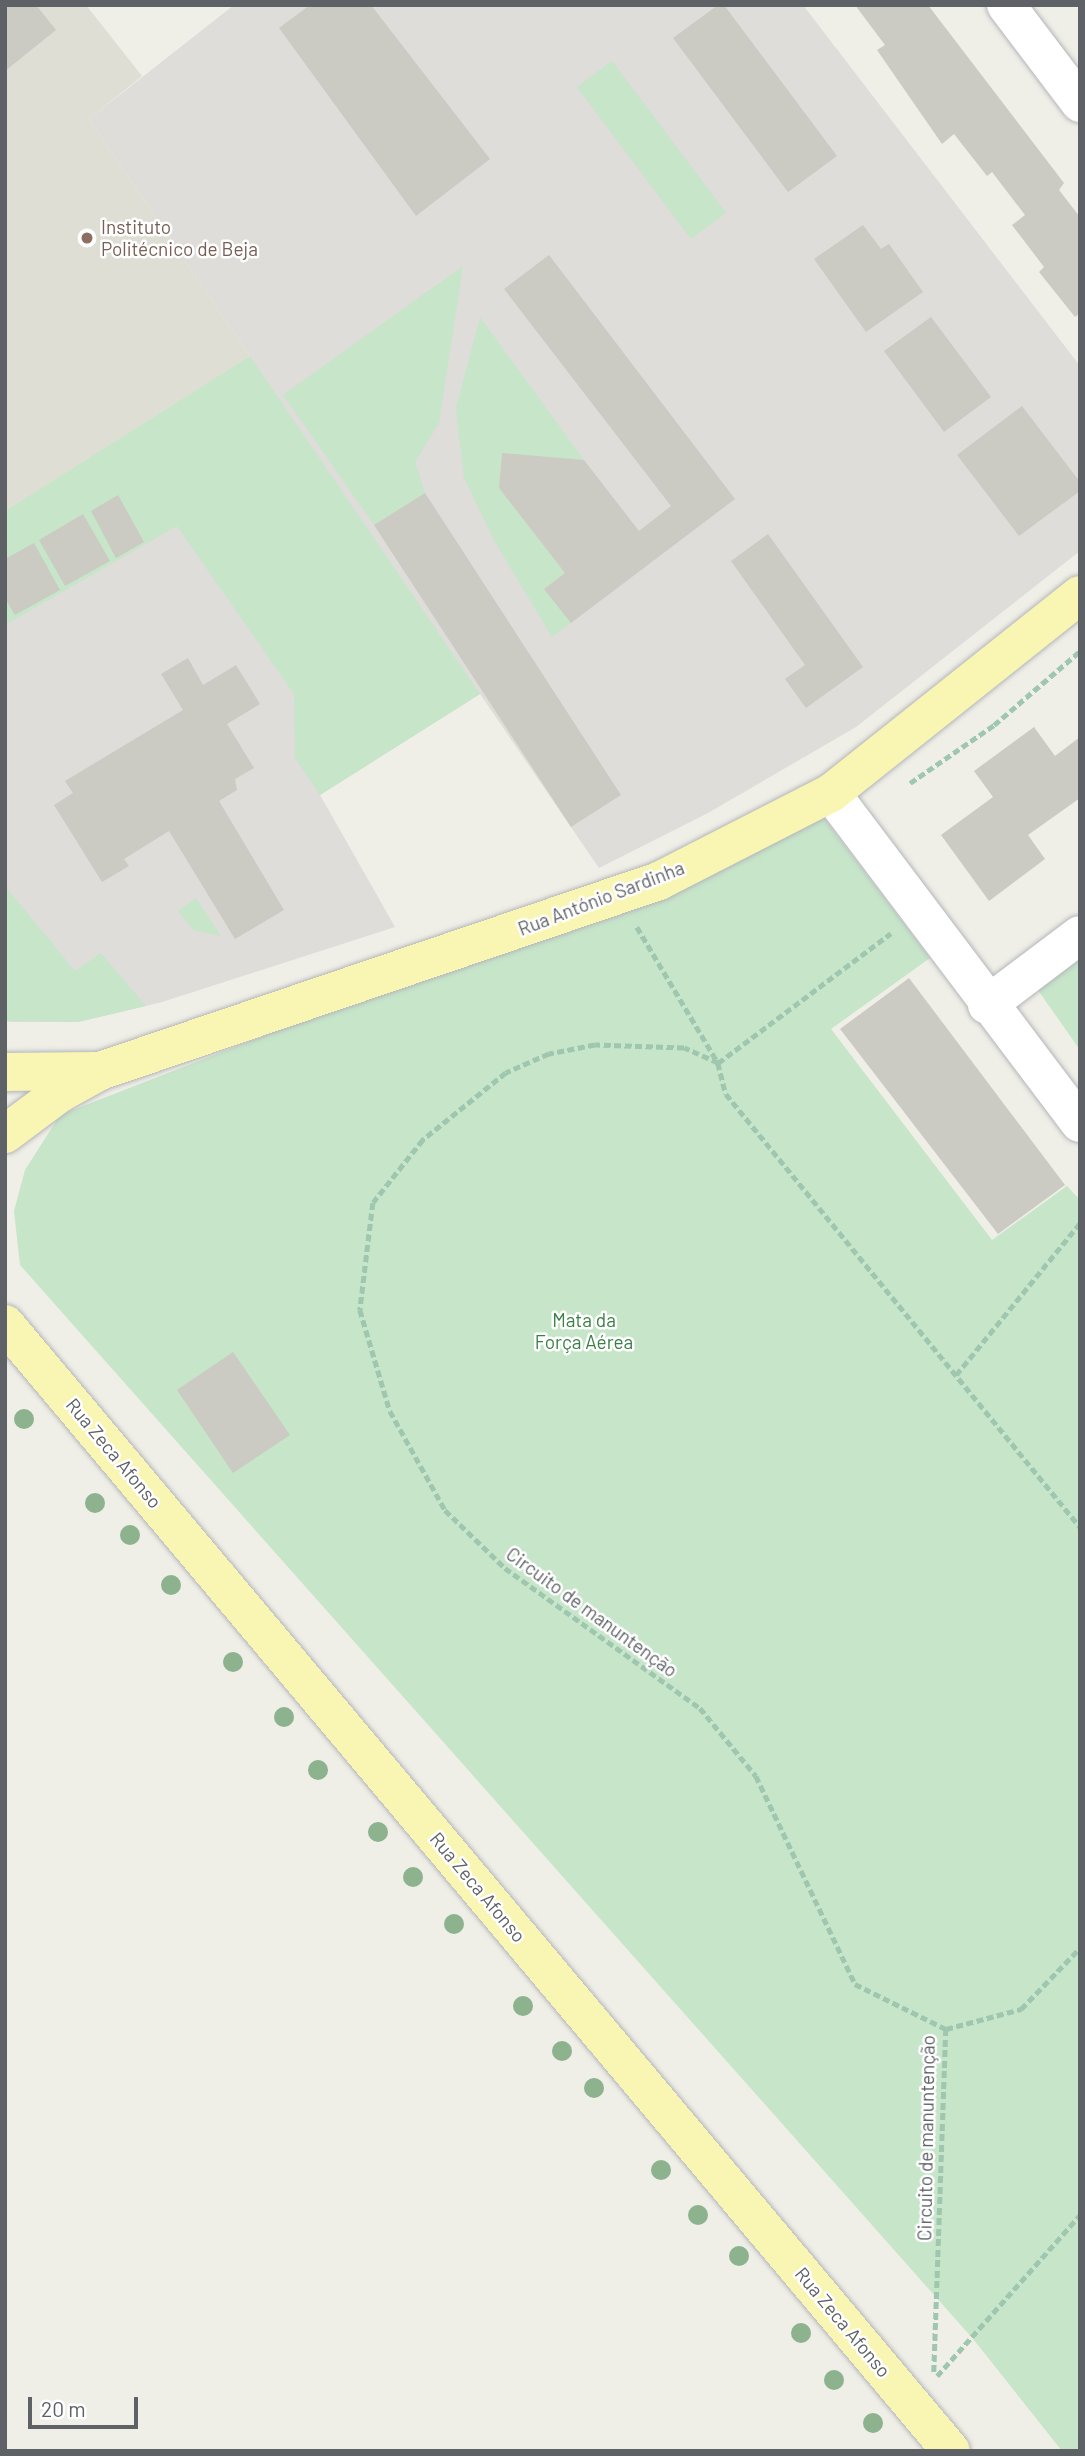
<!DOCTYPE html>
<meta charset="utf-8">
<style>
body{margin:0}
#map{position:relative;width:1085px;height:2456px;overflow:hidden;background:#efeee7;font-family:Barlow,sans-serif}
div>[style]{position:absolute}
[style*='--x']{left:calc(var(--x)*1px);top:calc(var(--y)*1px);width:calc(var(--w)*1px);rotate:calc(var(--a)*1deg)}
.industrial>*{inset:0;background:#deddd9}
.education>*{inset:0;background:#dfded5}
.green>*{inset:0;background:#c6e5c9}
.building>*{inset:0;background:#cbcac3}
.path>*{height:4.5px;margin-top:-2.25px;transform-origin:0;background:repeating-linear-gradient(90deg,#9fc6ae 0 7px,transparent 0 10.5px)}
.roads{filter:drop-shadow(0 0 2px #b4b6ba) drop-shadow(0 0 2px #b4b6ba)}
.minor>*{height:38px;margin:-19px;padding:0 19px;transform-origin:19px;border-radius:19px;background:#fff}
.major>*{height:38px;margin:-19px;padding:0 19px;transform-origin:19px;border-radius:19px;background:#f9f5b2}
.trees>*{width:20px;height:20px;margin:-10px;border-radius:50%;background:#8cb28e}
.dots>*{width:19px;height:19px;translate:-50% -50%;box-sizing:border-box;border:4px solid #fff;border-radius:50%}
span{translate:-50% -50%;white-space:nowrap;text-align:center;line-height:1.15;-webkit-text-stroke:5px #fff;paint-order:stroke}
.education-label{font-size:19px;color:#785e54}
.left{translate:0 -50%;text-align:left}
.street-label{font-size:19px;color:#5e6166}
.park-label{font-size:19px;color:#3b8045}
.frame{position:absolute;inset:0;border:7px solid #5e6166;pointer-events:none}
.scale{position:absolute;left:28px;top:2397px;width:110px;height:32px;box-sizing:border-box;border:4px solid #5e6166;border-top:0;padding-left:9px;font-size:21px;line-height:24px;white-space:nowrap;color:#5e6166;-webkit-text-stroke:5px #fff;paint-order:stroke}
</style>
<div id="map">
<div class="industrial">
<div style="clip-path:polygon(234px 5px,803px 5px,1080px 366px,1080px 551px,856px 727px,708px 813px,599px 868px,480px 694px,320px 795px,395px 927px,162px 1002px,78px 1022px,11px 1022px,5px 1021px,5px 511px,250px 356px,89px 119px)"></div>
</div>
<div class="education">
<div style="clip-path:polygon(5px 5px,86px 5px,142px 76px,89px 119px,250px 356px,5px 511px)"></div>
</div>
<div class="green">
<div style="clip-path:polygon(612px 61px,726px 213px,691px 239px,577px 87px)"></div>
<div style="clip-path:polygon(463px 266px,439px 423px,415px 462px,425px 493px,374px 525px,283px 395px)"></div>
<div style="clip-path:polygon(480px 317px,584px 460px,502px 454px,499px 488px,565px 573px,545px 588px,571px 623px,552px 637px,495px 542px,464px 478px,456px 408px)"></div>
<div style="clip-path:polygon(250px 356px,480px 694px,320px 795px,295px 758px,294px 694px,177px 526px,5px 625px,5px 511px)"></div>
<div style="clip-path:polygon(824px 818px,930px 958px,831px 1029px,992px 1240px,1067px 1186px,1080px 1200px,1080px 2451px,1062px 2451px,974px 2340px,20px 1265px,14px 1211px,25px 1170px,60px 1115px)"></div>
<div style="clip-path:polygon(5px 886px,75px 971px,101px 953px,146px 1006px,78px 1022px,5px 1021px)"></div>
<div style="clip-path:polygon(196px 898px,221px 936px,193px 930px,178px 911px)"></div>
<div style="clip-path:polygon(1080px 947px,1080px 1050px,1033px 983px)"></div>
</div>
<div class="building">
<div style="clip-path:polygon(5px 5px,36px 5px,56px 30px,5px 71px)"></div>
<div style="clip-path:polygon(310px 5px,371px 5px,490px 159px,416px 216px,279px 28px)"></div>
<div style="clip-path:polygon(718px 5px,724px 5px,837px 156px,788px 192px,673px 38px)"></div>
<div style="clip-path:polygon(855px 5px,928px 5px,1064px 183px,1059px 190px,1080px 217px,1080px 313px,1075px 317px,1039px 272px,1044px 267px,1012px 225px,1025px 215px,992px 172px,987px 176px,954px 134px,942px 144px,877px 50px,885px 45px)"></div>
<div style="clip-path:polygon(863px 225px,881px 249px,889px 244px,923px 292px,866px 332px,814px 259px)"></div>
<div style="clip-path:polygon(549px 255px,735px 499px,571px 623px,544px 589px,565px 573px,499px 488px,502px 453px,584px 460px,639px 531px,671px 506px,504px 289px)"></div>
<div style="clip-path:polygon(931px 317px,991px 397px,944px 432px,884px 351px)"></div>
<div style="clip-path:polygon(1022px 406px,1080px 482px,1080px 491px,1019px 536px,957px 455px)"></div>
<div style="clip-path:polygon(425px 493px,621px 795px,571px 827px,374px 525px)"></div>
<div style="clip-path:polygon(118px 495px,144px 542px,116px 558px,91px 511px)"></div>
<div style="clip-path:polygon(83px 514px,110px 561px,65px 586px,39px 540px)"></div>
<div style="clip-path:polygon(768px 534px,863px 667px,806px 708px,785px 679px,805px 665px,731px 561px)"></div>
<div style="clip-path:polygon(34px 543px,60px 590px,15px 615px,5px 598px,5px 559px)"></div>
<div style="clip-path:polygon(188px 658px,203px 685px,236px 665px,260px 704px,227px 724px,254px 768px,235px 779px,237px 790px,219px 801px,284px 910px,235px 939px,169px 831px,124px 859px,129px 866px,102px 882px,54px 805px,73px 793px,65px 781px,183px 710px,161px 674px)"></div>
<div style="clip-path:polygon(1034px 727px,1055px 756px,1080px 737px,1080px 798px,1028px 835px,1045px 859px,989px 901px,941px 835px,993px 797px,974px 771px)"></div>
<div style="clip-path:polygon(909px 978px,1065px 1185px,998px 1234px,840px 1029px)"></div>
<div style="clip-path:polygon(233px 1352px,290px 1435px,233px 1473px,177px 1390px)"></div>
</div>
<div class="path">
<div style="--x:910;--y:783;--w:102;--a:-34.6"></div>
<div style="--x:994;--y:725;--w:113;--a:-40.7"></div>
<div style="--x:637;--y:927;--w:158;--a:59.2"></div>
<div style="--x:718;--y:1063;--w:32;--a:76"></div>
<div style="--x:726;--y:1094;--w:559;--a:50.73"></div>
<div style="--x:718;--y:1063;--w:37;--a:-156"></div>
<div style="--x:684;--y:1048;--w:89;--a:-178.1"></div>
<div style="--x:595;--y:1045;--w:47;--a:168.9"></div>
<div style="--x:549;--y:1054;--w:47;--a:156.2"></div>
<div style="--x:506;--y:1073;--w:107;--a:141.1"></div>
<div style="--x:423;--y:1140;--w:80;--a:128.4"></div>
<div style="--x:373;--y:1203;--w:108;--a:96.9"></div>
<div style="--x:360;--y:1310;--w:105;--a:73.5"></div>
<div style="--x:390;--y:1411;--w:113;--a:60.9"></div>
<div style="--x:445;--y:1510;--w:83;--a:44"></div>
<div style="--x:505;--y:1568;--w:240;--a:35.7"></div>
<div style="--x:700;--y:1708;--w:88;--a:50.5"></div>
<div style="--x:756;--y:1776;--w:230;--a:64.5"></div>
<div style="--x:855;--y:1984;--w:102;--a:26.3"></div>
<div style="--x:946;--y:2029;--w:343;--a:92"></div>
<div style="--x:718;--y:1063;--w:216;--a:-36.9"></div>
<div style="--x:956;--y:1375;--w:196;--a:-50.8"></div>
<div style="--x:946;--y:2029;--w:78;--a:-14.9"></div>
<div style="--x:1021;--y:2009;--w:85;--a:-46"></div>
<div style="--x:937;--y:2376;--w:215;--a:-48.4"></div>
</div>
<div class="roads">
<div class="minor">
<div style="--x:1006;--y:5;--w:123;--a:52.9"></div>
<div style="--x:831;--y:793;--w:413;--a:53"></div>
<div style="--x:987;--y:1005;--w:116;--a:-37"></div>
</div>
<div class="major">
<div style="--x:5;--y:1072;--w:90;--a:-0.6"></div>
<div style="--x:5;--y:1134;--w:69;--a:-36.7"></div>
<div style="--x:60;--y:1093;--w:46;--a:-28.8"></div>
<div style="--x:100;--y:1071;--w:590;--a:-18.77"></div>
<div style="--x:659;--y:881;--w:193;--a:-27.1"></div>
<div style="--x:831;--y:793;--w:318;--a:-38.5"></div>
<div style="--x:5;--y:1324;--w:1471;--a:49.99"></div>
</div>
</div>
<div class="trees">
<div style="left:24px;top:1419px"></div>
<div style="left:95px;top:1503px"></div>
<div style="left:130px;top:1535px"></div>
<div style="left:171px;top:1585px"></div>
<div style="left:233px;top:1662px"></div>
<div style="left:284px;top:1717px"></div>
<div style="left:318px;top:1770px"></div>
<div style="left:378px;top:1832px"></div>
<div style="left:413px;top:1877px"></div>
<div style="left:454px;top:1924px"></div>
<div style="left:523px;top:2006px"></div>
<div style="left:562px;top:2051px"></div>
<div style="left:594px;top:2088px"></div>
<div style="left:661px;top:2170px"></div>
<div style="left:698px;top:2215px"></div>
<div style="left:739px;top:2256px"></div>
<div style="left:801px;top:2333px"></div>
<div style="left:834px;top:2380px"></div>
<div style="left:873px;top:2423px"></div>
</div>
<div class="dots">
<div style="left:87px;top:238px;background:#8d6e63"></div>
</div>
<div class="education-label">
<span class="left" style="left:101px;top:238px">Instituto<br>Politécnico de Beja</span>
</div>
<div class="street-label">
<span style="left:601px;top:898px;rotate:-21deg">Rua António Sardinha</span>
<span style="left:114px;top:1453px;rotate:50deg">Rua Zeca Afonso</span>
<span style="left:592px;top:1612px;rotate:36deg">Circuito de manuntenção</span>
<span style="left:478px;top:1887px;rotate:50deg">Rua Zeca Afonso</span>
<span style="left:926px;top:2138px;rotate:-89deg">Circuito de manuntenção</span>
<span style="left:843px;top:2322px;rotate:50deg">Rua Zeca Afonso</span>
</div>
<div class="park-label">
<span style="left:584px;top:1331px">Mata da<br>Força Aérea</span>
</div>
<div class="frame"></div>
<div class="scale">20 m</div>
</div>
